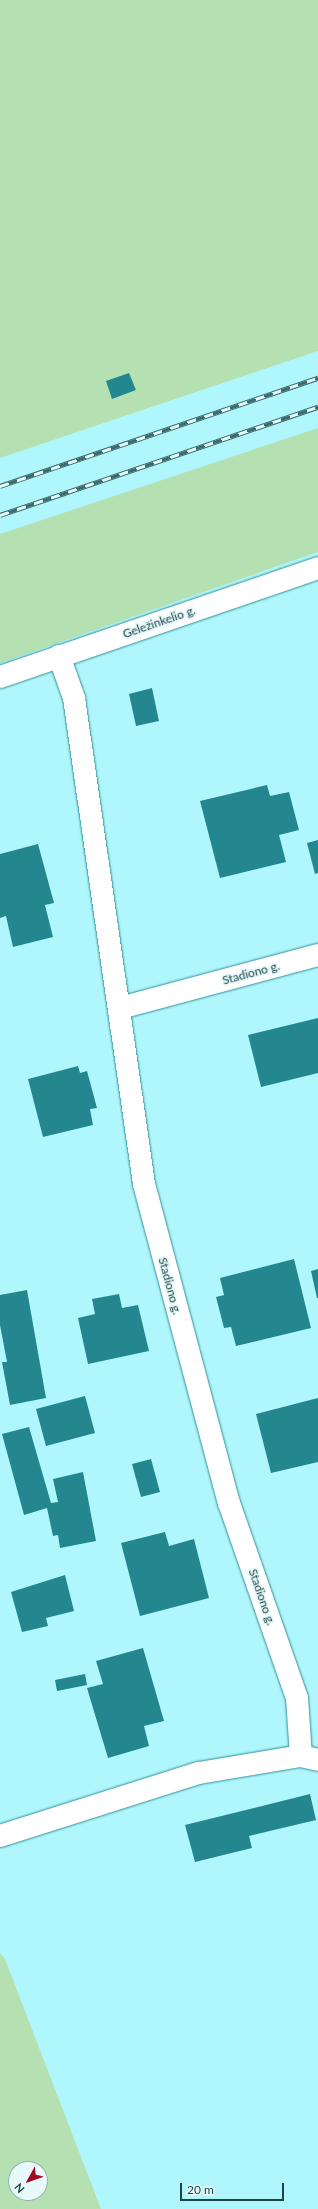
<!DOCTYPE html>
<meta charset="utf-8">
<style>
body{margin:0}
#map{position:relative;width:318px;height:2209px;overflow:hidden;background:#b0f7fd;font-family:Lato,sans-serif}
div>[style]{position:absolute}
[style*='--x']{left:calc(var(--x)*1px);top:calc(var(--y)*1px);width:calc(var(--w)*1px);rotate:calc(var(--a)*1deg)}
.green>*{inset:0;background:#b5e0b1}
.building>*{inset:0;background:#24878f}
.roads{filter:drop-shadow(0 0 1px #319098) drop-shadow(0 0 1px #319098)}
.minor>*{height:22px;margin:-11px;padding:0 11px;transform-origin:11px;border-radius:11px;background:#fff}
.rail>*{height:4.5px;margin-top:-2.25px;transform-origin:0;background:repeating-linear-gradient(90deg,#e8f9fa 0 9px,#3c6a6d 0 18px);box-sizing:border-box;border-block:1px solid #3c6a6d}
span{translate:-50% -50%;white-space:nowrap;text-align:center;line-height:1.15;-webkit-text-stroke:4px #e8f9fa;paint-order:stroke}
.street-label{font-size:12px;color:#1d4447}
.north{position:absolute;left:8px;top:2161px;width:40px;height:40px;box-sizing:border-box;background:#e8f9fa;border:1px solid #97b1b2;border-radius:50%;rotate:230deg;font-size:11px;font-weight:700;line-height:16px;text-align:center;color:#1d4447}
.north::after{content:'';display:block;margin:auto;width:14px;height:18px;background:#a40821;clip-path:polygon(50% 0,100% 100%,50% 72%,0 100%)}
.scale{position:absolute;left:180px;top:2183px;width:104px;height:18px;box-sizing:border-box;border:2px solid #1d4447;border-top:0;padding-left:5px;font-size:12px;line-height:14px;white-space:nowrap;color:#1d4447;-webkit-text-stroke:3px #e8f9fa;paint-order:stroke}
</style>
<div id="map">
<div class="green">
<div style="clip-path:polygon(0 0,318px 0,318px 351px,0 458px)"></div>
<div style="clip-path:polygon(318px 428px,318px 552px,0 663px,0 534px)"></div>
<div style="clip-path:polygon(evenodd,0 1953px,5px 1959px,101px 2209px,0 2209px,0 1953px,16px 2169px,40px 2169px,40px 2193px,16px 2193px,16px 2169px)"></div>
</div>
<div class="building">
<div style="clip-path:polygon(129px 373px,136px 390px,112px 399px,106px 381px)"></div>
<div style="clip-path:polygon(152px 688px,159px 721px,136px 726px,129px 694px)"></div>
<div style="clip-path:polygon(267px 785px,270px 796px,289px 792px,299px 830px,279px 835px,286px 862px,220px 878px,200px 801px)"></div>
<div style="clip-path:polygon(318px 840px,318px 873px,315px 874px,307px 843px)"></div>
<div style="clip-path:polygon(38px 844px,54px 903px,45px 905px,53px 937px,13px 947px,6px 916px,0 918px,0 854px)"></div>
<div style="clip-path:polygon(318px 1018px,318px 1073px,261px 1087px,248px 1035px)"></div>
<div style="clip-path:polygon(78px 1066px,80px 1073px,87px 1071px,97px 1108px,90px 1109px,93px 1125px,43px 1137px,28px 1079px)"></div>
<div style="clip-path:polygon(294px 1259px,311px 1328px,236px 1346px,231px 1327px,224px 1328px,216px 1297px,224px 1295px,220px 1278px)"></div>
<div style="clip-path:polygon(318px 1269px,318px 1298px,317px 1298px,311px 1271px)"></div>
<div style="clip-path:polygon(27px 1290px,46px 1398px,10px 1405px,2px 1362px,7px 1362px,0 1325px,0 1295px)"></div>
<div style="clip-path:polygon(119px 1294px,122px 1308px,138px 1305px,149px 1351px,88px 1364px,78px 1318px,95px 1314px,92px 1299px)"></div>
<div style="clip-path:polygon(85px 1396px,95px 1433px,46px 1446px,36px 1409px)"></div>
<div style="clip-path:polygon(318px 1398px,318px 1462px,271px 1473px,256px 1414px)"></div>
<div style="clip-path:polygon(29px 1427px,51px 1503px,58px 1502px,53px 1479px,83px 1472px,96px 1541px,60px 1548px,58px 1535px,53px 1536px,47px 1508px,24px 1515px,2px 1434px)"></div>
<div style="clip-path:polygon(151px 1459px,160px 1492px,141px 1497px,132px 1464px)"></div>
<div style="clip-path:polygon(165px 1532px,169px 1546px,194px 1539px,209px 1598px,140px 1616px,121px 1543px)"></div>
<div style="clip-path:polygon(65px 1575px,74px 1611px,46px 1618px,48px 1626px,22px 1632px,11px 1592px)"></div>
<div style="clip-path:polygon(143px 1648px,164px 1721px,144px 1726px,149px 1746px,108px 1758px,87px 1688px,103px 1684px,96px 1661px)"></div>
<div style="clip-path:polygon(85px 1674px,87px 1685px,57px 1691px,55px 1680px)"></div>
<div style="clip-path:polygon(310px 1794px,316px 1820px,249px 1836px,252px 1848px,195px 1862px,185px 1825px)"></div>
</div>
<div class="roads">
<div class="minor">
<div style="--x:59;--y:656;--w:45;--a:70.3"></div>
<div style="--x:74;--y:698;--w:491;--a:81.8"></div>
<div style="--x:144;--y:1184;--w:330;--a:75.1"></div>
<div style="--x:229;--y:1503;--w:207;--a:70.8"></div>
<div style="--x:297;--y:1698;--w:58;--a:86.1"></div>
<div style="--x:0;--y:677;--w:336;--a:-18.9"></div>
<div style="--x:120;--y:1008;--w:205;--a:-15"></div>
<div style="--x:0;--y:1836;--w:209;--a:-17.6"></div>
<div style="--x:199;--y:1773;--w:103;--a:-9.5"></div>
<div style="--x:301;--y:1756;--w:17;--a:13"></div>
</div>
</div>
<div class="rail">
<div style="--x:0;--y:486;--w:336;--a:-18.8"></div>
<div style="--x:0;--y:515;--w:336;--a:-18.8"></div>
</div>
<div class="street-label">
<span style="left:159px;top:622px;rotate:-19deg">Geležinkelio g.</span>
<span style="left:251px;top:973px;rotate:-15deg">Stadiono g.</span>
<span style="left:170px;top:1286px;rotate:75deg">Stadiono g.</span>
<span style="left:262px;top:1597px;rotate:71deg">Stadiono g.</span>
</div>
<div class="north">N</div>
<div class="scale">20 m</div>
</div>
